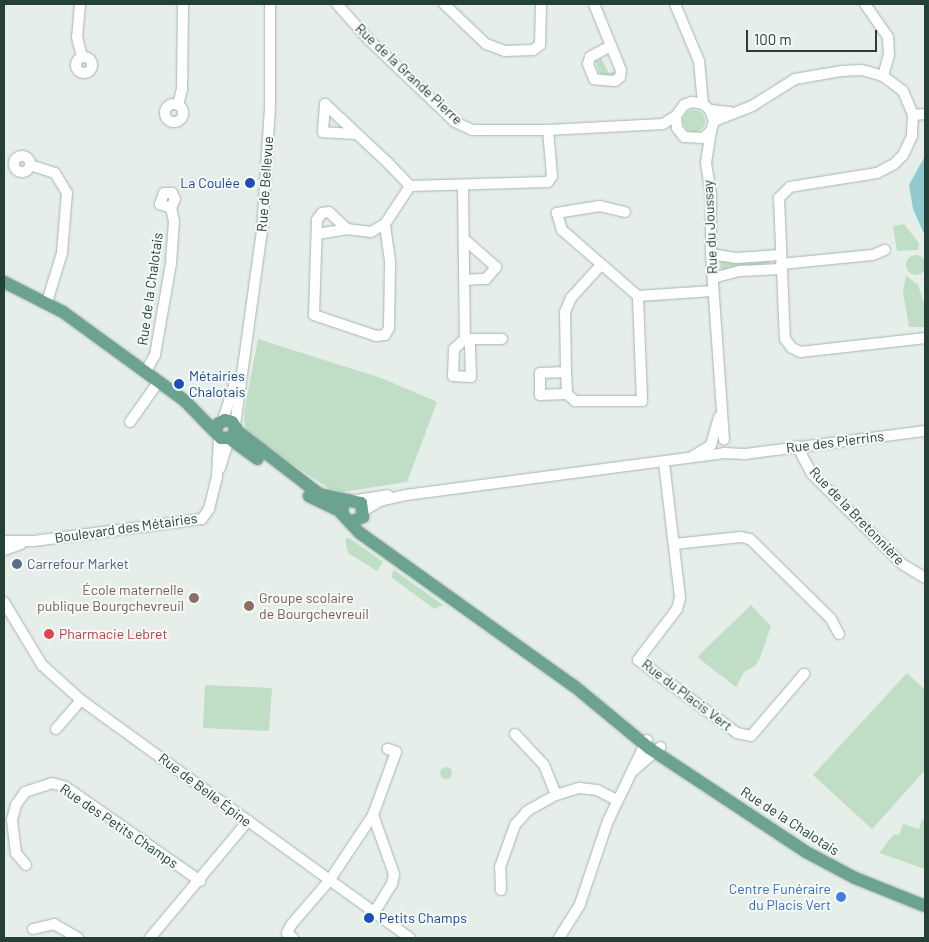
<!DOCTYPE html>
<meta charset="utf-8">
<style>
body{margin:0}
#map{position:relative;width:929px;height:942px;overflow:hidden;background:#e5eee9;font-family:Barlow,sans-serif}
div>[style]{position:absolute}
[style*='--x']{left:calc(var(--x)*1px);top:calc(var(--y)*1px);width:calc(var(--w)*1px);rotate:calc(var(--a)*1deg)}
.green>*{inset:0;background:#bfdec5}
.round{border-radius:50%}
.water>*{inset:0;background:#8fcbd1}
.roads{filter:drop-shadow(0 0 1px #a7b6b0) drop-shadow(0 0 1px #a7b6b0)}
.minor>*{height:10px;margin:-5px;padding:0 5px;transform-origin:5px;border-radius:5px;background:#fff}
.minor>.ring{margin:-5px;padding:0;box-sizing:content-box;background:none;border:10px solid #fff;border-radius:50%}
.major>*{height:12px;margin:-6px;padding:0 6px;transform-origin:6px;border-radius:6px;background:#6ba290}
.dots>*{width:14px;height:14px;translate:-50% -50%;box-sizing:border-box;border:2px solid #f6faf8;border-radius:50%}
span{translate:-50% -50%;white-space:nowrap;text-align:center;line-height:1.15;-webkit-text-stroke:4px #f6faf8;paint-order:stroke}
.street-label{font-size:14px;color:#244037}
.transit-label{font-size:14px;color:#164399}
.right{translate:-100% -50%;text-align:right}
.left{translate:0 -50%;text-align:left}
.service-label{font-size:14px;color:#4e5e75}
.education-label{font-size:14px;color:#785e54}
.health-label{font-size:14px;color:#be3a42}
.shop-label{font-size:14px;color:#366cbe}
.frame{position:absolute;inset:0;border:5px solid #244037;pointer-events:none}
.scale{position:absolute;left:746px;top:30px;width:131px;height:22px;box-sizing:border-box;border:2px solid #244037;border-top:0;padding-left:6px;font-size:15px;line-height:18px;white-space:nowrap;color:#244037;-webkit-text-stroke:4px #f6faf8;paint-order:stroke}
</style>
<div id="map">
<div class="green">
<div style="clip-path:polygon(601px 58px,609px 73px,614px 71px,616px 74px,601px 76px,595px 61px)"></div>
<div class="round" style="left:683px;top:110px;width:22px;height:22px"></div>
<div style="clip-path:polygon(904px 224px,919px 243px,918px 250px,897px 251px,893px 226px)"></div>
<div class="round" style="left:906px;top:255px;width:20px;height:20px"></div>
<div style="clip-path:polygon(720px 259px,768px 260px,770px 263px,721px 272px)"></div>
<div style="clip-path:polygon(906px 275px,918px 285px,925px 306px,925px 327px,909px 327px,903px 292px)"></div>
<div style="clip-path:polygon(258px 339px,384px 379px,437px 402px,407px 482px,342px 492px,330px 489px,251px 437px,245px 428px,244px 413px)"></div>
<div style="clip-path:polygon(349px 538px,383px 562px,377px 571px,348px 553px,345px 539px)"></div>
<div style="clip-path:polygon(394px 570px,443px 605px,434px 609px,391px 577px)"></div>
<div style="clip-path:polygon(751px 605px,771px 626px,760px 658px,755px 666px,744px 672px,736px 687px,697px 657px)"></div>
<div style="clip-path:polygon(907px 673px,925px 690px,925px 770px,872px 829px,813px 775px)"></div>
<div style="clip-path:polygon(205px 685px,272px 688px,269px 731px,203px 728px)"></div>
<div class="round" style="left:440px;top:767px;width:12px;height:12px"></div>
<div style="clip-path:polygon(922px 819px,925px 820px,925px 869px,879px 853px,894px 834px,899px 835px,903px 824px,919px 829px)"></div>
</div>
<div class="water">
<div style="clip-path:polygon(925px 156px,925px 236px,913px 209px,909px 185px)"></div>
</div>
<div class="roads">
<div class="minor">
<div style="--x:80;--y:4;--w:33;--a:95"></div>
<div style="--x:77;--y:37;--w:21;--a:76"></div>
<div style="--x:337;--y:4;--w:48;--a:48.4"></div>
<div style="--x:369;--y:40;--w:119;--a:43.6"></div>
<div style="--x:455;--y:122;--w:19;--a:25"></div>
<div style="--x:472;--y:130;--w:76;--a:0"></div>
<div style="--x:548;--y:130;--w:115;--a:-3"></div>
<div style="--x:663;--y:124;--w:15;--a:-32"></div>
<div style="--x:444;--y:4;--w:58;--a:43.6"></div>
<div style="--x:486;--y:44;--w:20;--a:20"></div>
<div style="--x:505;--y:51;--w:28;--a:-2"></div>
<div style="--x:533;--y:50;--w:9;--a:-36"></div>
<div style="--x:540;--y:45;--w:41;--a:-88.6"></div>
<div style="--x:594;--y:4;--w:71;--a:67.8"></div>
<div style="--x:621;--y:70;--w:7;--a:98"></div>
<div style="--x:620;--y:77;--w:6;--a:141"></div>
<div style="--x:615;--y:81;--w:21;--a:-175"></div>
<div style="--x:594;--y:79;--w:16;--a:-112"></div>
<div style="--x:588;--y:64;--w:7;--a:-74"></div>
<div style="--x:590;--y:57;--w:24;--a:-28"></div>
<div style="--x:675;--y:4;--w:62;--a:67.2"></div>
<div style="--x:699;--y:61;--w:43;--a:84.7"></div>
<div style="--x:865;--y:4;--w:40;--a:55.1"></div>
<div style="--x:888;--y:37;--w:18;--a:87"></div>
<div style="--x:889;--y:55;--w:22;--a:106"></div>
<div class="ring" style="left:76px;top:57px;width:6px;height:6px"></div>
<div class="ring" style="left:165px;top:104px;width:8px;height:8px"></div>
<div style="--x:178;--y:105;--w:16;--a:-76"></div>
<div style="--x:182;--y:89;--w:85;--a:-89.3"></div>
<div style="--x:710;--y:110;--w:12;--a:70"></div>
<div style="--x:714;--y:121;--w:10;--a:107"></div>
<div style="--x:711;--y:131;--w:11;--a:139"></div>
<div style="--x:703;--y:138;--w:19;--a:-177"></div>
<div style="--x:684;--y:137;--w:11;--a:-128"></div>
<div style="--x:677;--y:128;--w:12;--a:-95"></div>
<div style="--x:676;--y:116;--w:14;--a:-54"></div>
<div style="--x:684;--y:105;--w:9;--a:-21"></div>
<div style="--x:692;--y:102;--w:11;--a:10"></div>
<div style="--x:703;--y:104;--w:9;--a:41"></div>
<div style="--x:710;--y:110;--w:20;--a:6"></div>
<div style="--x:913;--y:115;--w:12;--a:-5"></div>
<div style="--x:714;--y:121;--w:41;--a:-21.5"></div>
<div style="--x:752;--y:106;--w:51;--a:-32.1"></div>
<div style="--x:795;--y:79;--w:48;--a:-9.7"></div>
<div style="--x:842;--y:71;--w:20;--a:-3"></div>
<div style="--x:862;--y:70;--w:22;--a:16"></div>
<div style="--x:883;--y:76;--w:25;--a:37"></div>
<div style="--x:903;--y:91;--w:26;--a:67"></div>
<div style="--x:913;--y:115;--w:21;--a:93"></div>
<div style="--x:912;--y:136;--w:21;--a:115"></div>
<div style="--x:903;--y:155;--w:13;--a:135"></div>
<div style="--x:894;--y:164;--w:19;--a:152"></div>
<div style="--x:877;--y:173;--w:88;--a:170.9"></div>
<div style="--x:790;--y:187;--w:16;--a:135"></div>
<div style="--x:779;--y:198;--w:141;--a:87.6"></div>
<div style="--x:785;--y:339;--w:11;--a:52"></div>
<div style="--x:792;--y:348;--w:10;--a:24"></div>
<div style="--x:801;--y:352;--w:125;--a:-6.4"></div>
<div style="--x:711;--y:131;--w:32;--a:99"></div>
<div style="--x:706;--y:163;--w:31;--a:81"></div>
<div style="--x:711;--y:194;--w:60;--a:90"></div>
<div style="--x:711;--y:254;--w:186;--a:86"></div>
<div style="--x:356;--y:134;--w:33;--a:-177"></div>
<div style="--x:323;--y:132;--w:28;--a:-86"></div>
<div style="--x:325;--y:104;--w:86;--a:43.1"></div>
<div style="--x:388;--y:163;--w:32;--a:46"></div>
<div class="ring" style="left:14px;top:156px;width:6px;height:6px"></div>
<div style="--x:30;--y:165;--w:26;--a:18"></div>
<div style="--x:55;--y:173;--w:23;--a:59"></div>
<div style="--x:67;--y:193;--w:60;--a:94.8"></div>
<div style="--x:62;--y:253;--w:51;--a:107"></div>
<div style="--x:463;--y:185;--w:154;--a:89.3"></div>
<div style="--x:465;--y:339;--w:37;--a:0"></div>
<div style="--x:625;--y:212;--w:26;--a:-167"></div>
<div style="--x:600;--y:206;--w:44;--a:170.8"></div>
<div style="--x:557;--y:213;--w:18;--a:74"></div>
<div style="--x:562;--y:230;--w:101;--a:41"></div>
<div style="--x:638;--y:296;--w:75;--a:-3.8"></div>
<div style="--x:347;--y:229;--w:25;--a:-137"></div>
<div style="--x:329;--y:212;--w:7;--a:172"></div>
<div style="--x:322;--y:213;--w:9;--a:126"></div>
<div style="--x:317;--y:220;--w:95;--a:91.8"></div>
<div style="--x:314;--y:315;--w:65;--a:18.7"></div>
<div style="--x:376;--y:336;--w:9;--a:-6"></div>
<div style="--x:385;--y:335;--w:8;--a:-60"></div>
<div style="--x:389;--y:328;--w:67;--a:-89.1"></div>
<div style="--x:390;--y:261;--w:37;--a:-98"></div>
<div style="--x:385;--y:224;--w:45;--a:-56.7"></div>
<div style="--x:410;--y:186;--w:138;--a:-1.7"></div>
<div style="--x:548;--y:182;--w:7;--a:-56"></div>
<div style="--x:552;--y:176;--w:46;--a:-95"></div>
<div style="--x:317;--y:234;--w:30;--a:-9"></div>
<div style="--x:347;--y:229;--w:24;--a:7"></div>
<div style="--x:371;--y:232;--w:16;--a:-30"></div>
<div style="--x:711;--y:254;--w:26;--a:9"></div>
<div style="--x:737;--y:258;--w:43;--a:-4"></div>
<div style="--x:781;--y:264;--w:92;--a:-5.6"></div>
<div style="--x:873;--y:255;--w:13;--a:-23"></div>
<div style="--x:600;--y:266;--w:43;--a:132.2"></div>
<div style="--x:571;--y:298;--w:15;--a:113"></div>
<div style="--x:565;--y:312;--w:60;--a:89"></div>
<div style="--x:566;--y:372;--w:26;--a:178"></div>
<div style="--x:540;--y:373;--w:22;--a:90"></div>
<div style="--x:540;--y:395;--w:27;--a:-2"></div>
<div style="--x:567;--y:394;--w:11;--a:41"></div>
<div style="--x:575;--y:401;--w:67;--a:0"></div>
<div style="--x:642;--y:401;--w:105;--a:-92.2"></div>
<div style="--x:713;--y:278;--w:28;--a:-15"></div>
<div style="--x:740;--y:271;--w:41;--a:-2.8"></div>
<div style="--x:464;--y:280;--w:22;--a:-3"></div>
<div style="--x:486;--y:279;--w:16;--a:-50"></div>
<div style="--x:496;--y:267;--w:43;--a:-138.8"></div>
<div style="--x:465;--y:339;--w:15;--a:138"></div>
<div style="--x:454;--y:349;--w:27;--a:92"></div>
<div style="--x:453;--y:376;--w:18;--a:3"></div>
<div style="--x:471;--y:377;--w:38;--a:-92"></div>
<div style="--x:146;--y:371;--w:18;--a:-61"></div>
<div style="--x:155;--y:355;--w:93;--a:-80.1"></div>
<div style="--x:171;--y:263;--w:42;--a:-85.9"></div>
<div style="--x:174;--y:221;--w:13;--a:-103"></div>
<div style="--x:171;--y:208;--w:10;--a:-66"></div>
<div style="--x:175;--y:199;--w:7;--a:-117"></div>
<div style="--x:172;--y:193;--w:8;--a:180"></div>
<div style="--x:164;--y:193;--w:12;--a:110"></div>
<div style="--x:160;--y:204;--w:12;--a:20"></div>
<div style="--x:566;--y:372;--w:22;--a:87"></div>
<div style="--x:223;--y:420;--w:43;--a:-72.4"></div>
<div style="--x:130;--y:422;--w:50;--a:-54.7"></div>
<div style="--x:235;--y:425;--w:196;--a:-82.1"></div>
<div style="--x:262;--y:231;--w:125;--a:-86.3"></div>
<div style="--x:270;--y:106;--w:102;--a:-90"></div>
<div style="--x:797;--y:446;--w:32;--a:62"></div>
<div style="--x:812;--y:474;--w:127;--a:45"></div>
<div style="--x:902;--y:564;--w:27;--a:31"></div>
<div style="--x:693;--y:456;--w:21;--a:-31"></div>
<div style="--x:711;--y:445;--w:29;--a:-74"></div>
<div style="--x:664;--y:463;--w:136;--a:83.2"></div>
<div style="--x:680;--y:598;--w:11;--a:105"></div>
<div style="--x:677;--y:609;--w:64;--a:127.4"></div>
<div style="--x:638;--y:660;--w:123;--a:36.4"></div>
<div style="--x:737;--y:733;--w:14;--a:12"></div>
<div style="--x:751;--y:736;--w:82;--a:-49.5"></div>
<div style="--x:220;--y:468;--w:30;--a:-73"></div>
<div style="--x:357;--y:500;--w:31;--a:-9"></div>
<div style="--x:365;--y:510;--w:17;--a:-31"></div>
<div style="--x:380;--y:501;--w:27;--a:-13"></div>
<div style="--x:406;--y:495;--w:321;--a:-7.5"></div>
<div style="--x:724;--y:453;--w:21;--a:3"></div>
<div style="--x:745;--y:454;--w:181;--a:-7.3"></div>
<div style="--x:4;--y:541;--w:30;--a:0"></div>
<div style="--x:34;--y:541;--w:169;--a:-7.5"></div>
<div style="--x:202;--y:519;--w:12;--a:-55"></div>
<div style="--x:209;--y:509;--w:34;--a:-76"></div>
<div style="--x:217;--y:476;--w:39;--a:-87"></div>
<div style="--x:674;--y:544;--w:67;--a:-6"></div>
<div style="--x:741;--y:537;--w:9;--a:13"></div>
<div style="--x:750;--y:539;--w:114;--a:44.6"></div>
<div style="--x:831;--y:619;--w:17;--a:62"></div>
<div style="--x:4;--y:550;--w:18;--a:-19"></div>
<div style="--x:4;--y:602;--w:74;--a:58.9"></div>
<div style="--x:42;--y:665;--w:52;--a:41.9"></div>
<div style="--x:81;--y:700;--w:406;--a:35.9"></div>
<div style="--x:56;--y:729;--w:38;--a:-49"></div>
<div style="--x:515;--y:734;--w:42;--a:46.9"></div>
<div style="--x:544;--y:765;--w:32;--a:68"></div>
<div style="--x:634;--y:770;--w:35;--a:-41"></div>
<div style="--x:26;--y:865;--w:16;--a:-130"></div>
<div style="--x:16;--y:853;--w:33;--a:-97"></div>
<div style="--x:12;--y:820;--w:16;--a:-75"></div>
<div style="--x:16;--y:805;--w:16;--a:-55"></div>
<div style="--x:25;--y:792;--w:28;--a:-18"></div>
<div style="--x:52;--y:783;--w:15;--a:16"></div>
<div style="--x:66;--y:787;--w:164;--a:35"></div>
<div style="--x:501;--y:890;--w:23;--a:-92"></div>
<div style="--x:500;--y:867;--w:45;--a:-70.3"></div>
<div style="--x:515;--y:825;--w:18;--a:-49"></div>
<div style="--x:527;--y:811;--w:33;--a:-29"></div>
<div style="--x:556;--y:795;--w:24;--a:-17"></div>
<div style="--x:579;--y:788;--w:18;--a:6"></div>
<div style="--x:597;--y:790;--w:22;--a:27"></div>
<div style="--x:375;--y:911;--w:32;--a:-58"></div>
<div style="--x:392;--y:884;--w:10;--a:-79"></div>
<div style="--x:394;--y:874;--w:63;--a:-109.6"></div>
<div style="--x:373;--y:815;--w:67;--a:-69.9"></div>
<div style="--x:396;--y:752;--w:9;--a:-159"></div>
<div style="--x:33;--y:929;--w:22;--a:-13"></div>
<div style="--x:54;--y:924;--w:28;--a:30"></div>
<div style="--x:150;--y:938;--w:153;--a:-50.1"></div>
<div style="--x:293;--y:938;--w:8;--a:-140"></div>
<div style="--x:287;--y:933;--w:9;--a:-63"></div>
<div style="--x:291;--y:925;--w:58;--a:-49.2"></div>
<div style="--x:329;--y:881;--w:79;--a:-56.3"></div>
<div style="--x:559;--y:938;--w:40;--a:-58"></div>
<div style="--x:580;--y:904;--w:88;--a:-71.4"></div>
<div style="--x:608;--y:821;--w:90;--a:-64.3"></div>
</div>
<div class="major">
<div style="--x:4;--y:282;--w:66;--a:27"></div>
<div style="--x:63;--y:312;--w:151;--a:36.1"></div>
<div style="--x:185;--y:401;--w:52;--a:45.8"></div>
<div style="--x:221;--y:438;--w:10;--a:0"></div>
<div style="--x:231;--y:438;--w:11;--a:-63"></div>
<div style="--x:236;--y:428;--w:7;--a:-124"></div>
<div style="--x:232;--y:422;--w:7;--a:-164"></div>
<div style="--x:225;--y:420;--w:8;--a:150"></div>
<div style="--x:218;--y:424;--w:7;--a:106"></div>
<div style="--x:236;--y:430;--w:105;--a:37.6"></div>
<div style="--x:319;--y:494;--w:43;--a:12.1"></div>
<div style="--x:361;--y:503;--w:14;--a:82"></div>
<div style="--x:363;--y:517;--w:14;--a:159"></div>
<div style="--x:230;--y:439;--w:34;--a:36"></div>
<div style="--x:309;--y:496;--w:37;--a:26"></div>
<div style="--x:348;--y:500;--w:7;--a:135"></div>
<div style="--x:343;--y:505;--w:9;--a:96"></div>
<div style="--x:342;--y:514;--w:26;--a:47"></div>
<div style="--x:360;--y:533;--w:263;--a:35.6"></div>
<div style="--x:574;--y:686;--w:97;--a:39.6"></div>
<div style="--x:649;--y:748;--w:188;--a:33.5"></div>
<div style="--x:806;--y:852;--w:55;--a:28"></div>
<div style="--x:855;--y:878;--w:75;--a:21.8"></div>
</div>
</div>
<div class="dots">
<div style="left:250px;top:183px;background:#1a4fb4"></div>
<div style="left:179px;top:384px;background:#1a4fb4"></div>
<div style="left:17px;top:564px;background:#5c6f8a"></div>
<div style="left:194px;top:598px;background:#8d6e63"></div>
<div style="left:249px;top:606px;background:#8d6e63"></div>
<div style="left:49px;top:634px;background:#e0444e"></div>
<div style="left:841px;top:897px;background:#3f7fe0"></div>
<div style="left:369px;top:918px;background:#1a4fb4"></div>
</div>
<div class="street-label">
<span style="left:409px;top:74px;rotate:43deg">Rue de la Grande Pierre</span>
<span style="left:265px;top:184px;rotate:-86deg">Rue de Bellevue</span>
<span style="left:710px;top:227px;rotate:-93deg">Rue du Joussay</span>
<span style="left:150px;top:289px;rotate:-82deg">Rue de la Chalotais</span>
<span style="left:835px;top:442px;rotate:-7deg">Rue des Pierrins</span>
<span style="left:857px;top:516px;rotate:46deg">Rue de la Bretonnière</span>
<span style="left:126px;top:528px;rotate:-8deg">Boulevard des Métairies</span>
<span style="left:687px;top:695px;rotate:37deg">Rue du Placis Vert</span>
<span style="left:205px;top:790px;rotate:37deg">Rue de Belle Épine</span>
<span style="left:790px;top:821px;rotate:33deg">Rue de la Chalotais</span>
<span style="left:119px;top:826px;rotate:34deg">Rue des Petits Champs</span>
</div>
<div class="transit-label">
<span class="right" style="left:240px;top:183px">La Coulée</span>
<span class="left" style="left:189px;top:384px">Métairies<br>Chalotais</span>
<span class="left" style="left:379px;top:918px">Petits Champs</span>
</div>
<div class="service-label">
<span class="left" style="left:27px;top:564px">Carrefour Market</span>
</div>
<div class="education-label">
<span class="right" style="left:184px;top:598px">École maternelle<br>publique Bourgchevreuil</span>
<span class="left" style="left:259px;top:606px">Groupe scolaire<br>de Bourgchevreuil</span>
</div>
<div class="health-label">
<span class="left" style="left:59px;top:634px">Pharmacie Lebret</span>
</div>
<div class="shop-label">
<span class="right" style="left:831px;top:897px">Centre Funéraire<br>du Placis Vert</span>
</div>
<div class="frame"></div>
<div class="scale">100 m</div>
</div>
